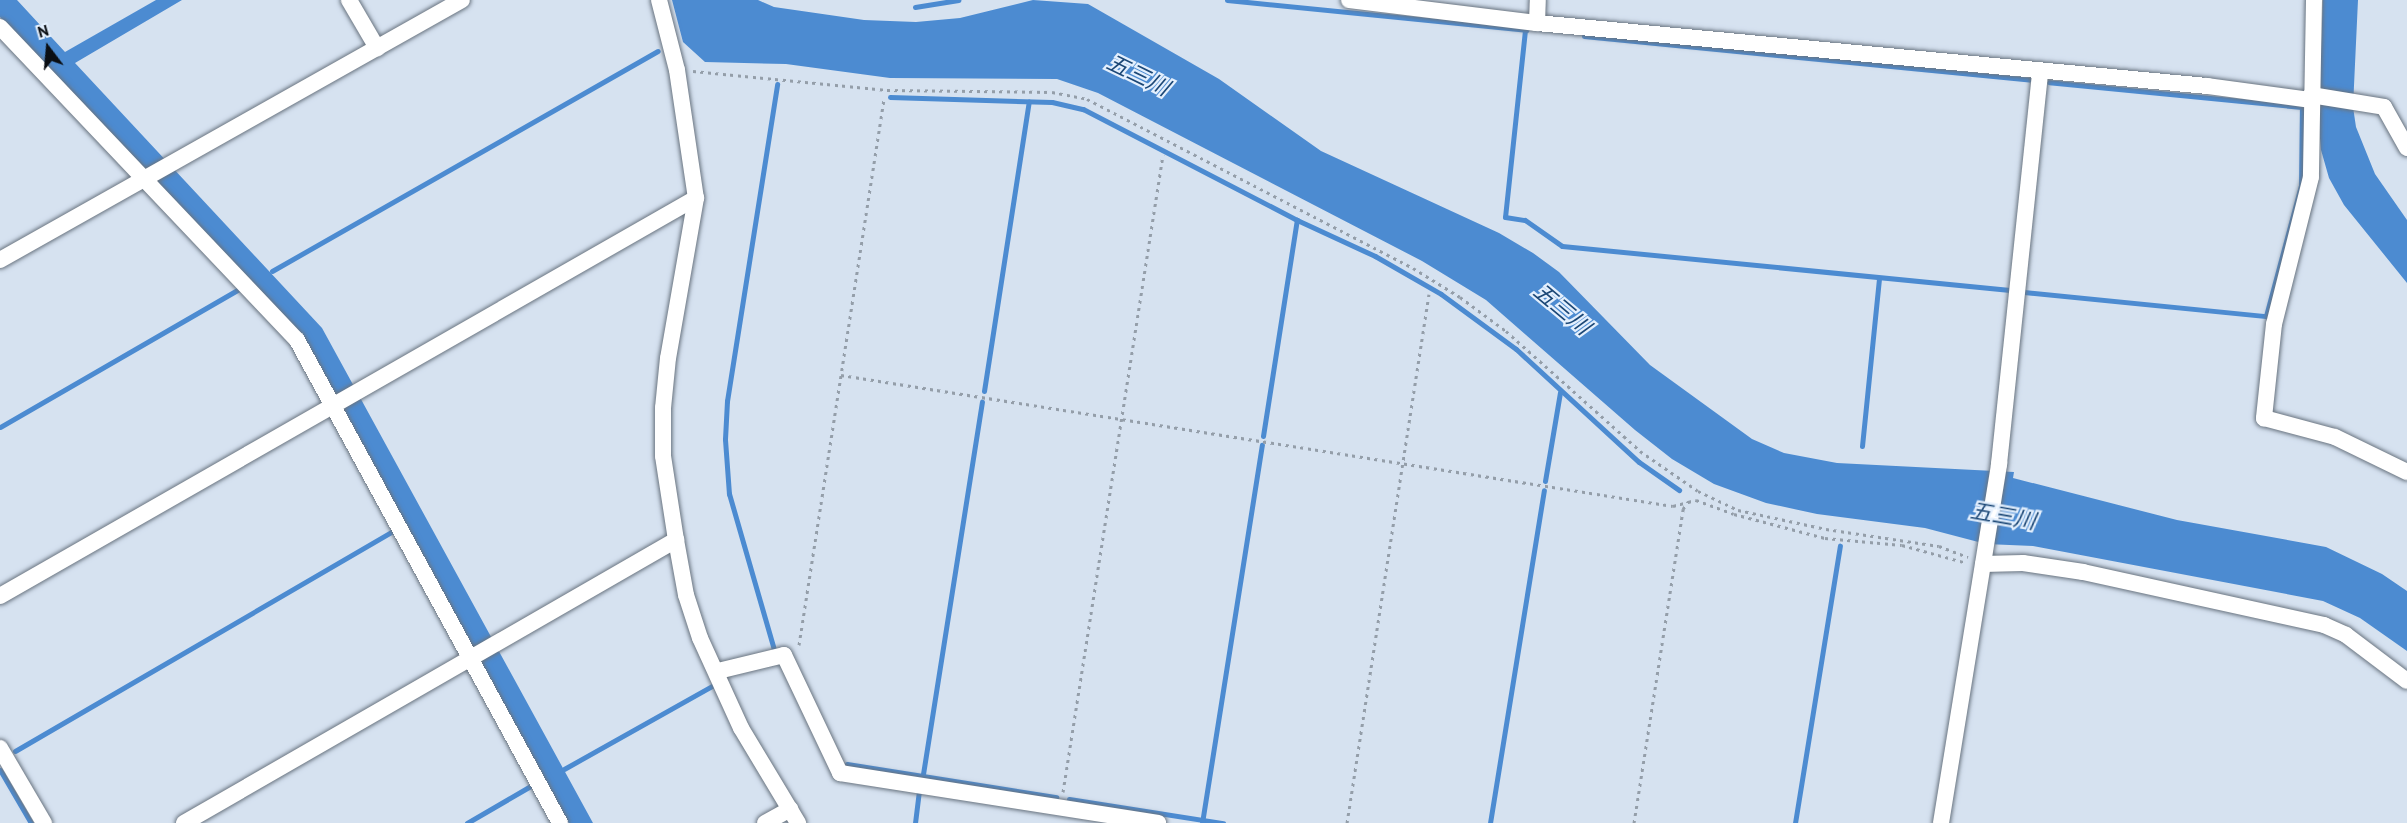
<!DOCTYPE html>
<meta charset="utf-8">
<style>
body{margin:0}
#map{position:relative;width:2407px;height:823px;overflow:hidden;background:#d6e2f0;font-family:"PT Sans","Noto Sans JP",sans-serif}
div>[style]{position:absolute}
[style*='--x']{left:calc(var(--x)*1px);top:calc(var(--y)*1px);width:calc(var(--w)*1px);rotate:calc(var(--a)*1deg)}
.water>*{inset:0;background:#4c8bd1}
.stream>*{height:5px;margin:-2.5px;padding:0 2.5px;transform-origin:2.5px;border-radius:2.5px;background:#4c8bd1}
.path>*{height:3px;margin-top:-1.5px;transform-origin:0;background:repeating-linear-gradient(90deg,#949ea9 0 3px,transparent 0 7.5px)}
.roads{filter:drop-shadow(0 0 2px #697480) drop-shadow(0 0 2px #697480)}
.minor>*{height:16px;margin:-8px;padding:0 8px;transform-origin:8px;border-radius:8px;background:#fff}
span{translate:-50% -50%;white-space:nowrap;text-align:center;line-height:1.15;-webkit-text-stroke:4.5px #e3effd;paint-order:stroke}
.water-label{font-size:22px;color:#1b4776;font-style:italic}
.north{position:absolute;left:18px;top:18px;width:60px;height:60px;-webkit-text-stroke:4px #e3effd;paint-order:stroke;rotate:344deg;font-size:16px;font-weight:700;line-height:24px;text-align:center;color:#0a0e13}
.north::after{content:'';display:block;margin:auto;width:21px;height:27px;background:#0a0e13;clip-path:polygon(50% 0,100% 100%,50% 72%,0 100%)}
</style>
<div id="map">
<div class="water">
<div style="clip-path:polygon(0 0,17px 0,65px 52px,156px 0,182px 0,75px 63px,322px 328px,593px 823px,566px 823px,284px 317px,0 17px)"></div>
<div style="clip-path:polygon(672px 0,758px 0,774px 7px,864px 20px,916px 22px,960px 18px,1033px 0,1088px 4px,1219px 79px,1321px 151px,1499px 233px,1533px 253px,1559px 272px,1650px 365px,1752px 439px,1784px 453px,1837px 463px,2014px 472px,2013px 478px,2177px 520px,2326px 547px,2382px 574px,2407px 591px,2407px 651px,2360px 618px,2323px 601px,2033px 546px,1986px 544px,1925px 528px,1817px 514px,1766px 503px,1714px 484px,1672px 459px,1635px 430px,1486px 300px,1422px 261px,1098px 93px,1057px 79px,890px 78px,786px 64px,705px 62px,683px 42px)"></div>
<div style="clip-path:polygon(2323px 0,2358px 0,2353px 107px,2356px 127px,2375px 174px,2407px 220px,2407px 283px,2344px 205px,2329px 178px,2321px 150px,2318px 114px)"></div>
</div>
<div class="stream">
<div style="--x:1227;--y:0;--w:301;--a:5.7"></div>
<div style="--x:915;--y:7;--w:44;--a:-9.2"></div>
<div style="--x:1525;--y:30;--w:188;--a:96.1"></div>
<div style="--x:1505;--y:217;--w:20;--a:9"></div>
<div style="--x:1525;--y:220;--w:45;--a:35.1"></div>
<div style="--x:1562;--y:246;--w:450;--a:5.6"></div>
<div style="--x:1584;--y:36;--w:447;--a:5.6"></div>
<div style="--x:890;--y:97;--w:162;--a:1.8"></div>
<div style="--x:1052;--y:102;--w:32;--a:13"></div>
<div style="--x:1083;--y:109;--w:241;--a:27.4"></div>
<div style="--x:1297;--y:220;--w:86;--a:24.8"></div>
<div style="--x:1375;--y:256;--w:76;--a:29.9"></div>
<div style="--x:1441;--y:294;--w:93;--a:36.3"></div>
<div style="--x:1516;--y:349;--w:167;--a:42.6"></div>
<div style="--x:1639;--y:462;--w:49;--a:35"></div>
<div style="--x:272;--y:271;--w:444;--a:-29.7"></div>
<div style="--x:2024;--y:292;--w:243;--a:5.7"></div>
<div style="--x:2266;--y:316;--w:136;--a:-75"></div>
<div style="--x:2301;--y:185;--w:78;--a:-89.3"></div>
<div style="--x:2302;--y:107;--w:254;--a:-174.4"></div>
<div style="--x:984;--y:391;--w:293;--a:-81.2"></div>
<div style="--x:0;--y:427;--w:278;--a:-30"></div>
<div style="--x:1263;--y:436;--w:219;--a:-81.1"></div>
<div style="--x:1862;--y:446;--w:169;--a:-84.2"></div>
<div style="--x:1545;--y:481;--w:90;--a:-80.4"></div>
<div style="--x:775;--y:653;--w:166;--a:-106.1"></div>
<div style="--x:729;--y:494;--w:55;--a:-94.2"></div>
<div style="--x:725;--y:439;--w:38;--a:-87"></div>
<div style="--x:727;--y:401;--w:321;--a:-81"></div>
<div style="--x:15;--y:751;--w:437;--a:-30.2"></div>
<div style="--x:847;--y:764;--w:212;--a:9"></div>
<div style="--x:564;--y:769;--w:176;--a:-29.3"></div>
<div style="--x:0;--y:770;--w:61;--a:59.7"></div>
<div style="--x:923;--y:774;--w:377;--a:-81"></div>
<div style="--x:1069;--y:799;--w:156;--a:8.9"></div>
<div style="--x:467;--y:823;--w:78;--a:-30.2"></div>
<div style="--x:915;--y:823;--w:31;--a:-83"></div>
<div style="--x:1202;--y:823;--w:383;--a:-81"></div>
<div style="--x:1490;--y:823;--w:337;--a:-80.8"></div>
<div style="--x:1795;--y:823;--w:281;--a:-80.8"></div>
</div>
<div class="path">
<div style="--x:693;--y:71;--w:195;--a:5.6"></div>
<div style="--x:887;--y:90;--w:165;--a:0.7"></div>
<div style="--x:1052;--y:92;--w:36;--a:11"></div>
<div style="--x:1087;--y:99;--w:367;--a:27.4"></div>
<div style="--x:1413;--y:268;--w:55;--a:31.7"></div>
<div style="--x:1460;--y:297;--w:57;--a:36.5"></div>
<div style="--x:1506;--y:331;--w:180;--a:41.8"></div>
<div style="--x:1640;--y:451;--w:70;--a:34.6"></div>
<div style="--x:1698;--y:491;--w:44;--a:25.4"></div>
<div style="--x:1738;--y:510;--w:90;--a:12.2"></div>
<div style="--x:1826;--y:529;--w:114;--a:8.6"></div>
<div style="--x:1939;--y:546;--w:31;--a:21"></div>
<div style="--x:841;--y:375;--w:842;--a:8.95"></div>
<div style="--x:1673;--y:506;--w:16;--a:-15"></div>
<div style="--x:799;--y:645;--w:553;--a:-81.15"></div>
<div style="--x:1063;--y:792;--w:645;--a:-81.08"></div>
<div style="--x:1347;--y:823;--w:535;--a:-81.19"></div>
<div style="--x:1634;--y:823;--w:318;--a:-81.1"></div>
<div style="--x:1683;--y:509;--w:9;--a:-54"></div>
<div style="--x:1688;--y:502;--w:8;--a:-14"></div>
<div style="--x:1696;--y:500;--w:40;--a:20.2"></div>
<div style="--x:1734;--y:514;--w:94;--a:14.8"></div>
<div style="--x:1825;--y:538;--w:77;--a:5.2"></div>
<div style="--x:1902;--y:545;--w:67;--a:15.5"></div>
</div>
<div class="roads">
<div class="minor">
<div style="--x:349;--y:0;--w:56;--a:59.7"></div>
<div style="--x:659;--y:0;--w:72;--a:75.6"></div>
<div style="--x:677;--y:70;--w:129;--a:81.6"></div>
<div style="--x:696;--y:198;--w:162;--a:99.9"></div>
<div style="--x:668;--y:358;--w:50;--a:95.7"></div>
<div style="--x:663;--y:408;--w:48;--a:90"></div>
<div style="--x:663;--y:456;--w:85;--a:81.2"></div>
<div style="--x:676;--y:540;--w:56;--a:79.7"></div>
<div style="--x:686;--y:595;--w:45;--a:72"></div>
<div style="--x:700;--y:638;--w:99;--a:65.5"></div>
<div style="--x:741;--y:728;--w:111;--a:59"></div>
<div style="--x:1349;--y:0;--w:189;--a:7"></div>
<div style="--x:1537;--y:23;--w:673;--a:5.37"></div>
<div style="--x:2207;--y:86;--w:105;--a:7.7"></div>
<div style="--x:2314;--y:0;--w:177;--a:91"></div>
<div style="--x:2311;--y:177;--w:152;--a:104.1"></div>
<div style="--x:2274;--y:324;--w:95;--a:96.1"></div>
<div style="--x:2264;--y:418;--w:73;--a:15"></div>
<div style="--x:2335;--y:437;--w:80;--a:25.9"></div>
<div style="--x:1537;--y:23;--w:23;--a:-88"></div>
<div style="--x:0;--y:27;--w:431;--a:46.5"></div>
<div style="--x:297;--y:340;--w:550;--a:61.43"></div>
<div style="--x:2311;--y:95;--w:74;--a:9.3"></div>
<div style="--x:2384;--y:107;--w:47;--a:60.7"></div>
<div style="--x:0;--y:260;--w:530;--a:-29.37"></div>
<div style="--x:1983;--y:564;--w:40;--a:-1.4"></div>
<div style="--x:2023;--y:563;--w:61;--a:8.5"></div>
<div style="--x:2083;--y:572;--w:247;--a:12.4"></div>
<div style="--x:2324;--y:625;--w:24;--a:24"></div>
<div style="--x:2346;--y:635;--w:76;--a:37"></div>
<div style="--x:0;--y:596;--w:802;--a:-29.76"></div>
<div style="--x:718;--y:671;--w:68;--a:-13.6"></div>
<div style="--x:784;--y:655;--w:131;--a:64.6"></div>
<div style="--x:840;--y:773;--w:322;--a:8.9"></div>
<div style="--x:0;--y:748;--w:87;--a:59.6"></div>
<div style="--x:184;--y:823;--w:568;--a:-29.91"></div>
<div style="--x:765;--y:823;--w:29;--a:-29"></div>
<div style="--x:1941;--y:823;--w:364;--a:-80.8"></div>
<div style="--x:1999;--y:464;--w:394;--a:-84"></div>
</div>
</div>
<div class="water-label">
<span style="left:1138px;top:75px;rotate:26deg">五三川</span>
<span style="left:1562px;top:309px;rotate:40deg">五三川</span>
<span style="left:2003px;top:516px;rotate:10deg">五三川</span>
</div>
<div class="north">N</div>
</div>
